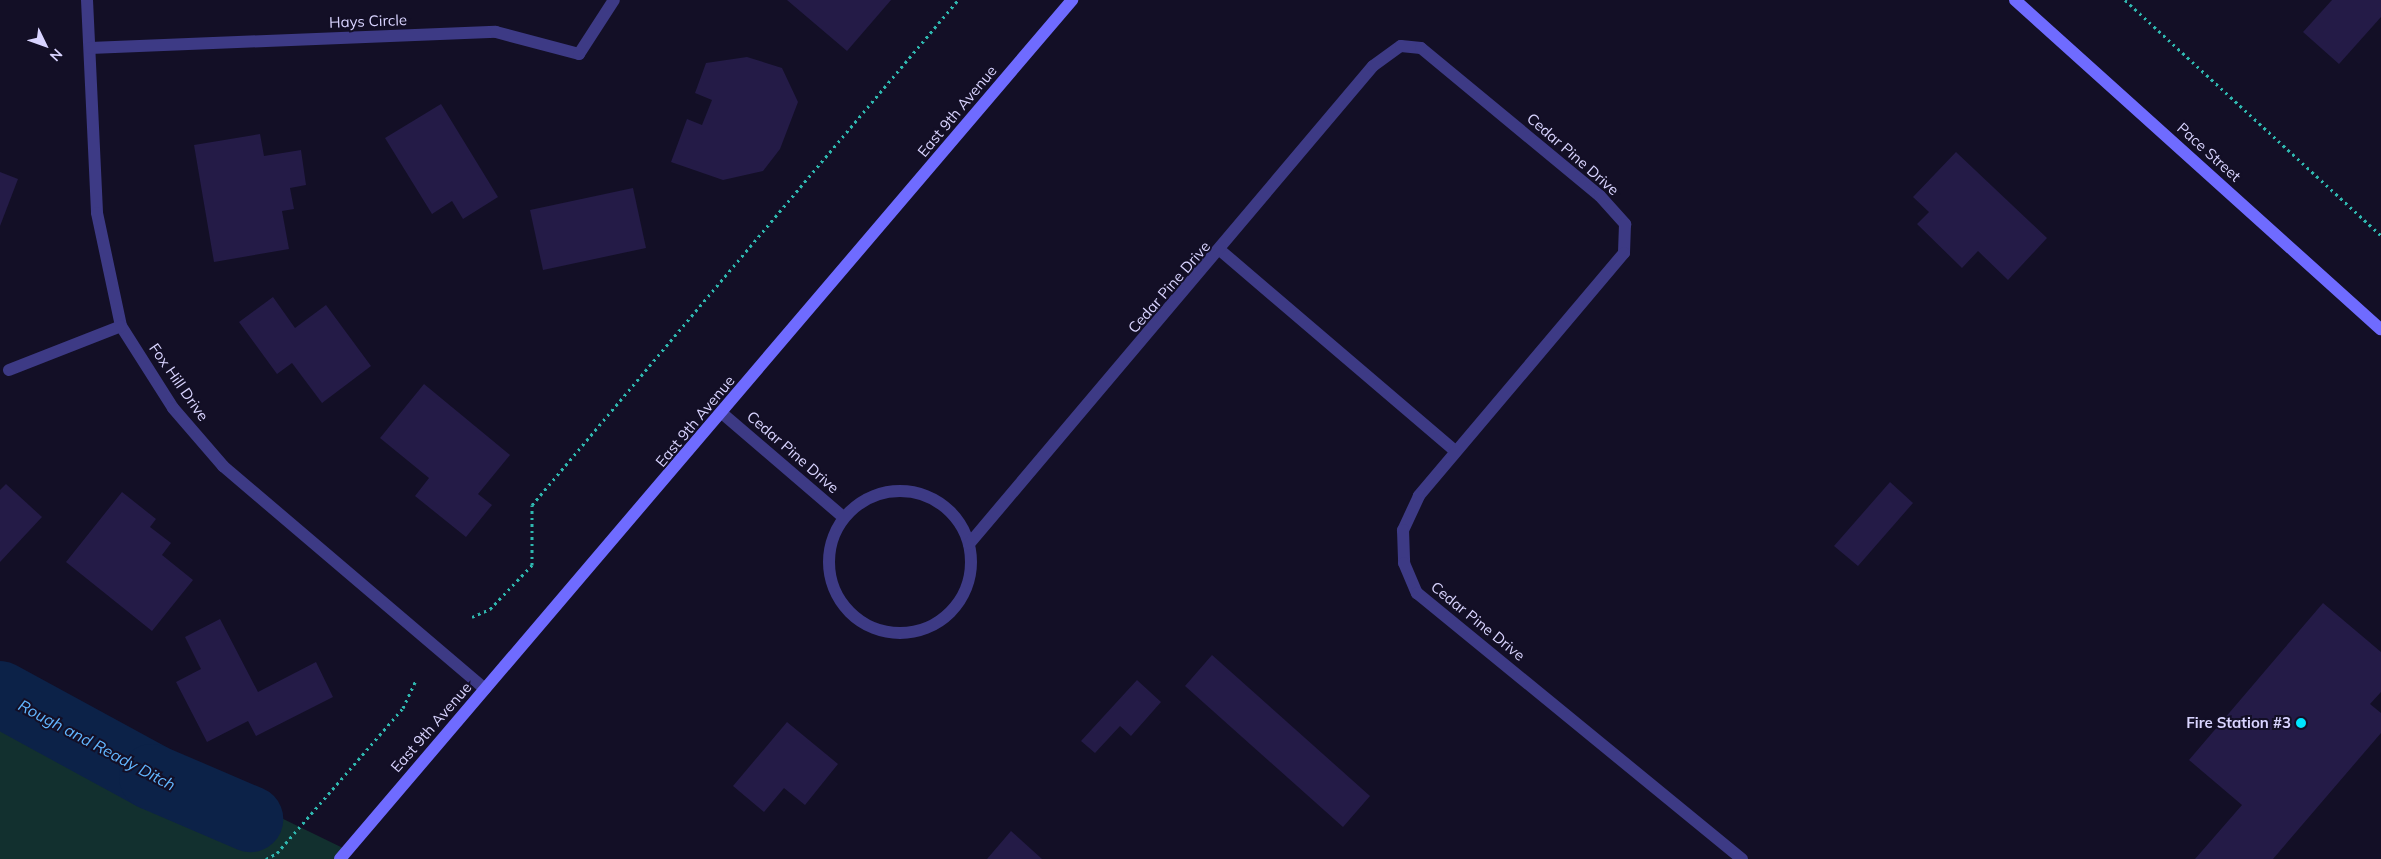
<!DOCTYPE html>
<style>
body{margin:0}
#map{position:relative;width:2381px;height:859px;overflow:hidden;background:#130f26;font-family:Mulish,sans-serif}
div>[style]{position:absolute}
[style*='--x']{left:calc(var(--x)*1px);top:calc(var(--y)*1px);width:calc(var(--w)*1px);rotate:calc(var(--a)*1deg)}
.green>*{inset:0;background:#12302f}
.river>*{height:66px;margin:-33px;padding:0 33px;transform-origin:33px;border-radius:33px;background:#0c2248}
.building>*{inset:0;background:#241b47}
.path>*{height:3px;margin-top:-1.5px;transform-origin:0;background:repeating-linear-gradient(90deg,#2fb8b0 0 2.5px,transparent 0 6.5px)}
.minor>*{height:12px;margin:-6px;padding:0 6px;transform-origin:6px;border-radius:6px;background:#3d3a85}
.minor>.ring{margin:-6px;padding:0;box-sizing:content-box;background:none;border:12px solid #3d3a85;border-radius:50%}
.secondary>*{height:12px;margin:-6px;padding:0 6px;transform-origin:6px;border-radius:6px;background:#6f6bff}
.dots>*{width:14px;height:14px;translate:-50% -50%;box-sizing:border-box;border:2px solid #130f26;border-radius:50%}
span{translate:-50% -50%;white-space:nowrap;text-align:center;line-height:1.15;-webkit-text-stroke:4px #130f26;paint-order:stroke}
.street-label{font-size:15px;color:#d9d4ff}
.poi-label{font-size:15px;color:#d9d4ff;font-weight:700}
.right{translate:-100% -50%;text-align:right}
.water-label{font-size:16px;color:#62b6ff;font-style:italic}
.north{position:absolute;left:20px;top:20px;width:50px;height:50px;-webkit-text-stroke:4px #130f26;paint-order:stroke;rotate:132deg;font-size:14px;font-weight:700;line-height:20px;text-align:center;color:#d9d4ff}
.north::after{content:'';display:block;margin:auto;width:18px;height:22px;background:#d9d4ff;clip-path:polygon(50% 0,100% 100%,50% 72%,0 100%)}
</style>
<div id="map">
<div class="green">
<div style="clip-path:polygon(0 677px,172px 765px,347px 850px,340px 859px,0 859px)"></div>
</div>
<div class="river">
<div style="--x:0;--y:694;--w:173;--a:28.6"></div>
<div style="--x:152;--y:777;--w:107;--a:23.2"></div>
</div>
<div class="building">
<div style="clip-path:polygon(787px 0,891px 0,847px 51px)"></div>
<div style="clip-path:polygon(2332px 0,2381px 0,2381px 17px,2339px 64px,2303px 32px)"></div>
<div style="clip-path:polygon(747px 57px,782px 68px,798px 102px,780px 149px,763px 171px,723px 180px,671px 162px,687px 119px,702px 125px,712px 100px,695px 93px,706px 63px)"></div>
<div style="clip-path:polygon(441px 104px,498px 197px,463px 219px,452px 201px,432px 214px,385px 138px)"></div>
<div style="clip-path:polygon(260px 134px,264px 156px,301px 150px,306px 185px,290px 188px,294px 209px,282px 211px,289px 249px,214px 262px,194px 145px)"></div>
<div style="clip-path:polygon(1956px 152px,2047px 238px,2008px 280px,1978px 251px,1962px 268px,1917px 224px,1929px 212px,1913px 197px)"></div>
<div style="clip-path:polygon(0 172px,18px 179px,0 226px)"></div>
<div style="clip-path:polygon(633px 188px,646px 248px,543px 270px,530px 210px)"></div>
<div style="clip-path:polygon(273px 297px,295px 328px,326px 305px,371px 366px,322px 403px,292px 363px,277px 374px,239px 322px)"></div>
<div style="clip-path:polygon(424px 384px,510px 455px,478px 494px,492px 505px,466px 537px,415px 496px,429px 478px,380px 438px)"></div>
<div style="clip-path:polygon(1890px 482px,1913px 503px,1858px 566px,1834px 546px)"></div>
<div style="clip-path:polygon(6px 484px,42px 517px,0 562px,0 490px)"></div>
<div style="clip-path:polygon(122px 492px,156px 519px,150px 527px,171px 543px,162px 555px,193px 580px,152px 631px,66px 562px)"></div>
<div style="clip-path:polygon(2323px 603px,2381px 652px,2381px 692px,2370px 704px,2381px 713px,2381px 733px,2273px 859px,2195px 859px,2242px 805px,2189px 760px)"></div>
<div style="clip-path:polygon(220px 619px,258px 692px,316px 662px,333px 697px,256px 736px,248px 721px,207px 742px,176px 682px,201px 669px,185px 637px)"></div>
<div style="clip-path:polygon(1212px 655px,1370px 796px,1343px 827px,1185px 686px)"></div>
<div style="clip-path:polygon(1137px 680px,1161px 702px,1131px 736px,1120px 726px,1095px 753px,1081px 741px)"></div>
<div style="clip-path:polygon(787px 722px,838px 764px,805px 805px,784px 788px,764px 812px,733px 786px)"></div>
<div style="clip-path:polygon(1011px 831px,1042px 859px,987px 859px)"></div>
</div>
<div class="path">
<div style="--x:2125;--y:0;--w:348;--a:42.6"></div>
<div style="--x:472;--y:617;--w:20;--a:-24"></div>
<div style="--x:490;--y:609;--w:61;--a:-46.3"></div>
<div style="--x:532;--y:565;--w:60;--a:-90"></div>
<div style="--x:532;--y:505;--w:661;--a:-49.85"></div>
<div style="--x:266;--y:859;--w:13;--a:-29"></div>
<div style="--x:277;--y:853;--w:192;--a:-49"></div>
<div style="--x:403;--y:708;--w:29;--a:-65"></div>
</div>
<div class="minor">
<div style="--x:87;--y:0;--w:213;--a:87.3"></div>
<div style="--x:97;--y:213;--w:116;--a:78"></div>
<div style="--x:121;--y:326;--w:97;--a:57.6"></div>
<div style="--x:173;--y:408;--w:77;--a:49.2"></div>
<div style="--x:223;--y:466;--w:344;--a:40.4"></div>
<div style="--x:90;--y:48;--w:406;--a:-2.3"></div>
<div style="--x:496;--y:32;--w:86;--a:14.8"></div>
<div style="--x:579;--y:54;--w:64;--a:-57.1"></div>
<div style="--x:1221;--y:251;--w:308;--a:40.5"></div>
<div style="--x:9;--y:370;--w:120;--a:-21.4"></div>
<div style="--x:723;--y:414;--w:157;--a:40.6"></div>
<div class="ring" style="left:829px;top:491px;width:130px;height:130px"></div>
<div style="--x:969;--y:544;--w:626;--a:-49.8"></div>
<div style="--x:1373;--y:66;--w:34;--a:-36"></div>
<div style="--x:1401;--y:46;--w:20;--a:6"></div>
<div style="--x:1421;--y:48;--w:232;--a:39.6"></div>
<div style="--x:1600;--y:196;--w:38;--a:48"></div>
<div style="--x:1625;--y:224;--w:29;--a:92"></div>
<div style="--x:1624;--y:253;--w:318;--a:130.2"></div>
<div style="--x:1419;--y:496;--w:38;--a:115"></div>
<div style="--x:1403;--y:530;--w:33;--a:88"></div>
<div style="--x:1404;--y:563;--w:33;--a:67"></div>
<div style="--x:1417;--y:593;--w:420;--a:39.3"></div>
</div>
<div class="secondary">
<div style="--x:2015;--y:0;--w:492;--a:42"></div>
<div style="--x:340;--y:859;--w:1129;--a:-49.56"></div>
</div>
<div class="dots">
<div style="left:2301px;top:723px;background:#00e5ff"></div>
</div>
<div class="street-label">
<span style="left:368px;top:21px;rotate:-2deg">Hays Circle</span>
<span style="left:957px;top:111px;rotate:-50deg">East 9th Avenue</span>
<span style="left:2209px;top:152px;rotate:42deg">Pace Street</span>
<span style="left:1573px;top:154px;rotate:41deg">Cedar Pine Drive</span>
<span style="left:1169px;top:287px;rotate:-49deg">Cedar Pine Drive</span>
<span style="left:179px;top:382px;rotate:55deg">Fox Hill Drive</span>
<span style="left:695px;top:421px;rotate:-50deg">East 9th Avenue</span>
<span style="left:793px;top:452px;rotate:41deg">Cedar Pine Drive</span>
<span style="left:1478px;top:621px;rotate:39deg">Cedar Pine Drive</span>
<span style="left:431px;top:727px;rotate:-49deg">East 9th Avenue</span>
</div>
<div class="poi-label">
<span class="right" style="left:2291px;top:723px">Fire Station #3</span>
</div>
<div class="water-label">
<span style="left:97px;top:745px;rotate:28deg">Rough and Ready Ditch</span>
</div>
<div class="north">N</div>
</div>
